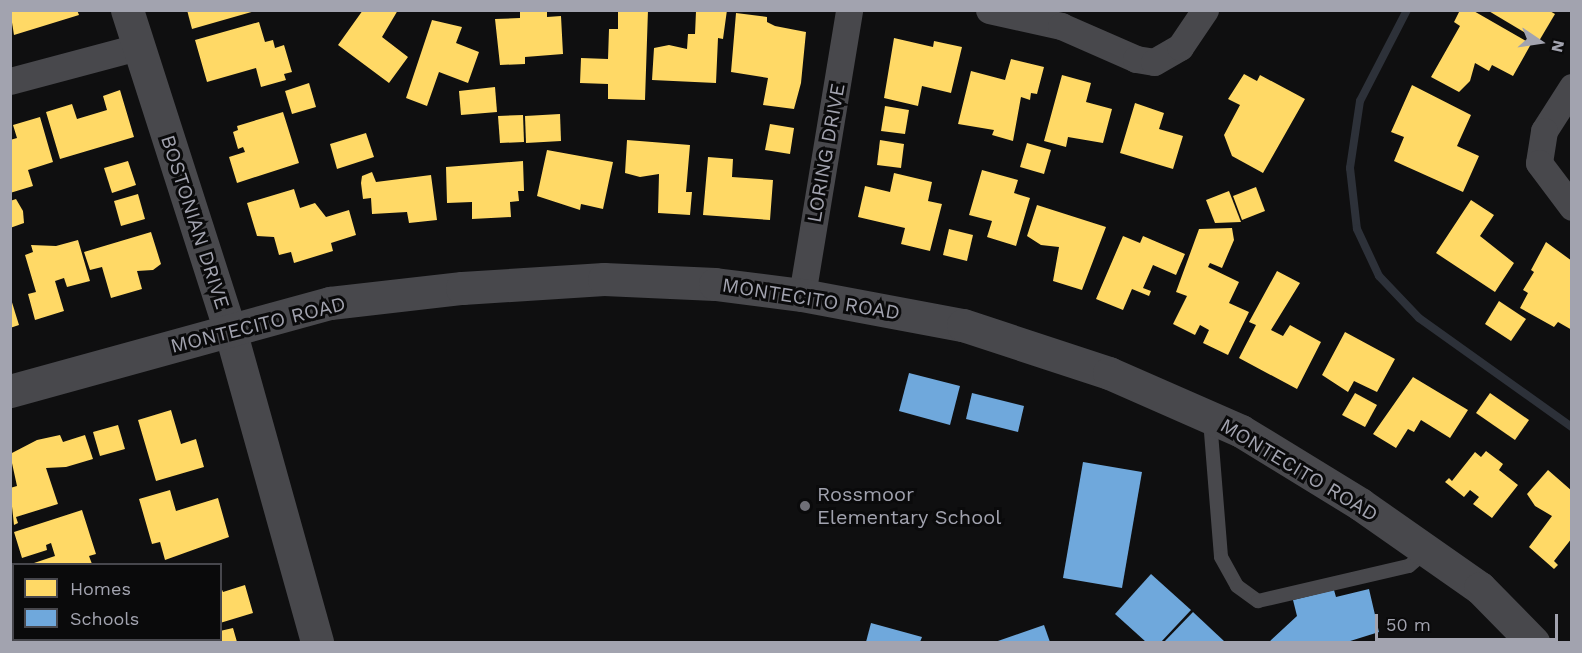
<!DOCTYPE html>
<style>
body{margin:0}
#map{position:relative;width:1582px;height:653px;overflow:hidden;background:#0f0f10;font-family:"Work Sans",sans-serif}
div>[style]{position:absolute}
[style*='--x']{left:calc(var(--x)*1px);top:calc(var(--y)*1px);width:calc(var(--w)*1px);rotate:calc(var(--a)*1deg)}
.homes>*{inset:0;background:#ffd966}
.schools>*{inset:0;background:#6fa8dc}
.stream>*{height:8px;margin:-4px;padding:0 4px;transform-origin:4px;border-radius:4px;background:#2d3139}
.service>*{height:14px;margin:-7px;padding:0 7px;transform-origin:7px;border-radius:7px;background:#48484c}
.minor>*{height:27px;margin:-13.5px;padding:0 13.5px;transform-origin:13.5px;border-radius:13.5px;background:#48484c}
.tertiary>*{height:33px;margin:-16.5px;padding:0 16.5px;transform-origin:16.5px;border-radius:16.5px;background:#48484c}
.dots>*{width:16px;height:16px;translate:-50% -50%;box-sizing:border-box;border:3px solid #0a0a0b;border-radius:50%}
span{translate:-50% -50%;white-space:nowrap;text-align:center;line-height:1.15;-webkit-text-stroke:6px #0a0a0b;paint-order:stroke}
.street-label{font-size:20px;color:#a2a3af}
.poi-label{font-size:20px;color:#a2a3af}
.left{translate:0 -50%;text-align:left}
.frame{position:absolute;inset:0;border:12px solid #a2a3af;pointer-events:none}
.legend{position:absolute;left:12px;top:563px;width:210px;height:78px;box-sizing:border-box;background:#0a0a0b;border:2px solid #47474d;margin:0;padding:8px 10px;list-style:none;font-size:18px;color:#a2a3af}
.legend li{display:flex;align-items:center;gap:12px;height:30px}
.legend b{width:30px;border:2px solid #47474d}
.north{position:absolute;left:1510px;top:12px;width:60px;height:60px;-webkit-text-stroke:4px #0a0a0b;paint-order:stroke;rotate:103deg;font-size:16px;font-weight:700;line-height:24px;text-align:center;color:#a2a3af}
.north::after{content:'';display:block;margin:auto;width:21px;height:27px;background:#a2a3af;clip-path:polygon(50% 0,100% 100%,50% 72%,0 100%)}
.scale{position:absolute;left:1375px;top:614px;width:183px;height:27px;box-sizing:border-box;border:3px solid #a2a3af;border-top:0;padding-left:8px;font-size:18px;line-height:21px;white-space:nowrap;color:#a2a3af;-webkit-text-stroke:4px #0a0a0b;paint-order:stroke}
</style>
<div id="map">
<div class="homes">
<div style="clip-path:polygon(10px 10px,77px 10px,79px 15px,14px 35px)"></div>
<div style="clip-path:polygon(187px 10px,255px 10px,255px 11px,192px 29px)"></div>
<div style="clip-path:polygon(363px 10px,398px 10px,382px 37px,408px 57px,389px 83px,338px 45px)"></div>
<div style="clip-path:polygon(547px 10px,547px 17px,561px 16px,563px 54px,525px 57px,525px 64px,500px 65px,495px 19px,520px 18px,520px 12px)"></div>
<div style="clip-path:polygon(618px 10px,648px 10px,645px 100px,608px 99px,608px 84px,580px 83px,581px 58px,608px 59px,609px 29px,618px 29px)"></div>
<div style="clip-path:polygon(727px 10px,723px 39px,718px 38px,716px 83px,652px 80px,654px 48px,669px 45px,687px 49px,688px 34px,695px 34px,696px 11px)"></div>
<div style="clip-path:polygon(1460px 10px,1472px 10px,1531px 44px,1513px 76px,1492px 65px,1489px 71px,1475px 63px,1470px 81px,1459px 92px,1431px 77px,1460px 26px,1454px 22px)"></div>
<div style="clip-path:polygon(1487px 10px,1548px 10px,1555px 14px,1539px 41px)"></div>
<div style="clip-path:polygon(736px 13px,767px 17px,767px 22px,775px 26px,806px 32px,801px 83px,794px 109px,763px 105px,768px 78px,731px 72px)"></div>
<div style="clip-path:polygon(432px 20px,462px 27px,456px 43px,479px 52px,468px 83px,439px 72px,427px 106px,406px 98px)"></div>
<div style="clip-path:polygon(259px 22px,265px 42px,273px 40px,275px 48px,284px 45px,292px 72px,284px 74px,286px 80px,261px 87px,256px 68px,207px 82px,195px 40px)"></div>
<div style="clip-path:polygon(894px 38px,933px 47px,934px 41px,962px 47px,951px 93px,922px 86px,918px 106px,884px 98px)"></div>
<div style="clip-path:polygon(1011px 59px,1044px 67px,1037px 94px,1031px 93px,1030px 100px,1021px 97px,1013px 141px,992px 135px,994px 130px,958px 124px,971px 71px,1005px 80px)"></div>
<div style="clip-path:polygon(1244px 74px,1257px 81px,1260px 75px,1305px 99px,1263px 173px,1232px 156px,1224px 135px,1240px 105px,1228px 99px)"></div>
<div style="clip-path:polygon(1062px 75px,1091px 83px,1086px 102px,1112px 109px,1103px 143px,1068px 137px,1066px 147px,1044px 141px)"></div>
<div style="clip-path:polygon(309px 83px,316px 107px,292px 114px,285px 91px)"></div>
<div style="clip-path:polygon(1412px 85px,1471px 115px,1457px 146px,1479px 156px,1463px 192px,1394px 161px,1404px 137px,1391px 132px)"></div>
<div style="clip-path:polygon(495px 87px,497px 112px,461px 115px,459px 91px)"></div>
<div style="clip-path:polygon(120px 90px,134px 137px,60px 159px,46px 112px,72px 104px,77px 119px,107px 110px,103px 96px)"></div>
<div style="clip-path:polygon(1135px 103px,1164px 113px,1159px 129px,1183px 136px,1173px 169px,1120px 153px)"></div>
<div style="clip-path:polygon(885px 106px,909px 110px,905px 134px,881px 131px)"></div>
<div style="clip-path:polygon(283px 112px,299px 163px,237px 183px,229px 157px,245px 152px,243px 147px,238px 149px,233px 132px,238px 130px,237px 126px)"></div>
<div style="clip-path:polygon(560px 114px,561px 141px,526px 143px,525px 116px)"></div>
<div style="clip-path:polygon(523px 115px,524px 142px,500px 143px,498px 116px)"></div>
<div style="clip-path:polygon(40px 117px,53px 162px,28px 170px,33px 186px,10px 193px,10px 140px,17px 138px,13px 125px)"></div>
<div style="clip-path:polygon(770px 124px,794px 128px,790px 154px,765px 150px)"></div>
<div style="clip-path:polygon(366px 133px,374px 157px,337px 169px,330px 144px)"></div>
<div style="clip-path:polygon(627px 140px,690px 145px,686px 192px,692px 192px,690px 215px,658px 213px,659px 174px,640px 177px,625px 173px)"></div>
<div style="clip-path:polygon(880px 140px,904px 144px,901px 168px,877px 165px)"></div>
<div style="clip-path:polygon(1027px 143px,1051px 150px,1044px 174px,1020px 167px)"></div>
<div style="clip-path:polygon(547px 150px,613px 162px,603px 209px,581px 204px,580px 210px,537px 196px)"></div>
<div style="clip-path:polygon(708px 157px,733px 159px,732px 177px,773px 180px,770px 220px,703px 215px)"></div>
<div style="clip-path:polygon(128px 161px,136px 185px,112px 193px,104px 168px)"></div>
<div style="clip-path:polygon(523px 161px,524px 191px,518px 191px,519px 201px,510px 202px,511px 217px,472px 219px,472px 202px,447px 203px,446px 167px)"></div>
<div style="clip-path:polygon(982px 170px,1018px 180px,1014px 193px,1030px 198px,1016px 246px,987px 237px,992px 221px,969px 215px)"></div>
<div style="clip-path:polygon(372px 172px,376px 182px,431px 175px,437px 220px,409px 223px,407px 212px,372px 214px,371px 198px,363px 199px,361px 183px,362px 176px)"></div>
<div style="clip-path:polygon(894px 173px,932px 182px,928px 201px,942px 204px,930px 251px,901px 244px,905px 228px,858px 217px,865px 186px,890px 192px)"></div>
<div style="clip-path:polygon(1256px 187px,1265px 211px,1242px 220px,1233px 196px)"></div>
<div style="clip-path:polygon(294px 189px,300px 208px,315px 203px,326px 217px,349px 210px,356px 235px,331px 243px,333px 251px,294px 263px,291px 252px,279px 255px,274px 237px,257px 236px,247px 203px)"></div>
<div style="clip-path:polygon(1229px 191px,1241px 222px,1215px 223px,1206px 200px)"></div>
<div style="clip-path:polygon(138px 194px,145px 219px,121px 226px,114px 201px)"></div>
<div style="clip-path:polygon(16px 199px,23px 211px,24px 223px,10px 228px,10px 201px)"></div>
<div style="clip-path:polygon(1471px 200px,1494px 215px,1480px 236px,1514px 263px,1495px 292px,1436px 253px)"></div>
<div style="clip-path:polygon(1037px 205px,1106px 227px,1082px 290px,1053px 281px,1059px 247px,1041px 245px,1027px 236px)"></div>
<div style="clip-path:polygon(1232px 228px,1234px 240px,1222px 268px,1210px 263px,1208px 267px,1239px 282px,1229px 303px,1249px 312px,1228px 355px,1203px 343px,1209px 330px,1200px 325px,1195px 335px,1173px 324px,1187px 296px,1176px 292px,1199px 229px)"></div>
<div style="clip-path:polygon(949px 229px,973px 235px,967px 261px,943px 255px)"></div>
<div style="clip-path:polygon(151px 232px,161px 264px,153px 270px,137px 271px,142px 289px,111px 298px,102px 267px,90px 270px,84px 252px)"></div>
<div style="clip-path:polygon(1123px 236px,1140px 243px,1143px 236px,1185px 254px,1176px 275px,1153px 265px,1143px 288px,1151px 291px,1149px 296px,1132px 289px,1123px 310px,1096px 299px)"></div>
<div style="clip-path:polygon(78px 240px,90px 281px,67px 287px,64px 278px,55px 281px,64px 311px,35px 320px,28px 294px,36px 292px,25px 255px,33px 252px,31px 245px,56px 246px)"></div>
<div style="clip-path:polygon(1546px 242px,1572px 261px,1572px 330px,1558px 322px,1554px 327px,1520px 308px,1528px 293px,1523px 290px,1534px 272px,1531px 270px)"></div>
<div style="clip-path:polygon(1277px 271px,1300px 283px,1271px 330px,1283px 336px,1290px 325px,1321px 342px,1297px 389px,1239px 358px,1256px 325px,1249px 322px)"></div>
<div style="clip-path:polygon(10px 296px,19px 325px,10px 328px)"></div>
<div style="clip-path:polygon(1499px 301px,1526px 319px,1511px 341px,1485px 324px)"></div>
<div style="clip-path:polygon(1345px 332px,1395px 359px,1377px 392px,1354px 381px,1348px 392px,1322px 375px)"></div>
<div style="clip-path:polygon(1413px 377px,1468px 410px,1450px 438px,1421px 420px,1414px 432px,1408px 429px,1396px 448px,1373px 434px)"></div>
<div style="clip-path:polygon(1355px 393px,1377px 405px,1365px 427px,1342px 415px)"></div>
<div style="clip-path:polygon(1490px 393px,1529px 420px,1515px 440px,1476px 413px)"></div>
<div style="clip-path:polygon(171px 410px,181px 444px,196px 439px,204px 467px,156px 481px,138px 420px)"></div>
<div style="clip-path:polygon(118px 425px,125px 449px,100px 456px,93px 432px)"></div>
<div style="clip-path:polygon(60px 435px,63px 442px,85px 435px,93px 459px,66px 467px,46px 468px,58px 504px,16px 517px,18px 523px,14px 525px,10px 488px,17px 486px,10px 454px,37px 440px)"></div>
<div style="clip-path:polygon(1486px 451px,1503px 464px,1499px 470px,1518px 485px,1492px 518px,1473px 504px,1479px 497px,1470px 490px,1464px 497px,1445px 482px,1449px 478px,1452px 481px,1475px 452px,1481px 457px)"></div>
<div style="clip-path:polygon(1548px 470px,1572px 491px,1572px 538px,1554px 561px,1558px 565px,1554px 569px,1529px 547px,1552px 516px,1535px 506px,1527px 494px)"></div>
<div style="clip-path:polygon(170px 490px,176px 511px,218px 498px,229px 537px,165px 560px,160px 542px,152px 544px,139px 499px)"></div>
<div style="clip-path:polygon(82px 510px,96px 554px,89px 556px,92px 564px,31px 564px,55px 556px,51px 543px,46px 545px,47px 550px,22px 558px,14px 532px)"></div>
<div style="clip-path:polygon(220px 585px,223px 592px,245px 585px,253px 613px,220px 623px)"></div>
<div style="clip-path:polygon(233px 628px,237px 642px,184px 642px,220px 640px,220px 631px)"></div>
<div style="clip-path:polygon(40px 640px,98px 640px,99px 642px,41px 642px)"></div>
<div style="clip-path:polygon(107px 640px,150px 640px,150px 642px,108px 642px)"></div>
</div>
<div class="schools">
<div style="clip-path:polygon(909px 373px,960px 386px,950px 425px,899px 411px)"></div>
<div style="clip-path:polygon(972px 393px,1024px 406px,1018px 432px,966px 419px)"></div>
<div style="clip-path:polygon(1083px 462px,1142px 472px,1122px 588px,1063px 578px)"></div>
<div style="clip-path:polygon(1151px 574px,1191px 610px,1161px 642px,1146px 642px,1115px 614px)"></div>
<div style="clip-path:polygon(1369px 589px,1379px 632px,1347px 642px,1269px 642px,1297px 616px,1293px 600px,1334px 590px,1336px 597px)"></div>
<div style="clip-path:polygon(1193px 612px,1225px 642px,1164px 642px)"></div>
<div style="clip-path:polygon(871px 623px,922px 637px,920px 642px,866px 642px)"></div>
<div style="clip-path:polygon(1044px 625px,1050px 642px,995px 642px)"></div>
</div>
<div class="stream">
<div style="--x:1407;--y:10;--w:102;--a:117.3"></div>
<div style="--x:1360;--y:101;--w:68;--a:98.5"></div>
<div style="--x:1350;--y:168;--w:61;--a:83.5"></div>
<div style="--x:1357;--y:229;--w:52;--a:64.9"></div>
<div style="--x:1379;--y:276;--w:58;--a:46.4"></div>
<div style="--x:1419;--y:318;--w:188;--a:35.5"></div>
</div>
<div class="service">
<div style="--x:1210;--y:420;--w:137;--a:85.4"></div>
<div style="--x:1221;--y:557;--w:33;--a:61"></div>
<div style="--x:1237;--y:586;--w:26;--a:36"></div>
<div style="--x:1258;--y:601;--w:155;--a:-13.1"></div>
<div style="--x:1409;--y:566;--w:23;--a:-41"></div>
</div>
<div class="minor">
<div style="--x:989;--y:10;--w:74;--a:12.5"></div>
<div style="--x:1061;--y:26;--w:82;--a:23.7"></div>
<div style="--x:1136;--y:59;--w:18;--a:9"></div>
<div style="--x:1154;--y:62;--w:30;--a:-30"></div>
<div style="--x:1180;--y:47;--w:45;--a:-56"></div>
<div style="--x:10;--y:81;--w:132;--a:-14.9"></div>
<div style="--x:1572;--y:87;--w:52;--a:122.5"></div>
<div style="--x:1544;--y:131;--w:32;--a:99"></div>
<div style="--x:1539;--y:163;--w:55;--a:53.1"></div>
<div style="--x:802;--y:295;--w:289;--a:-80.6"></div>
</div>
<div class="tertiary">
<div style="--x:127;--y:10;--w:336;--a:72.2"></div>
<div style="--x:230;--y:330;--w:324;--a:74.4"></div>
<div style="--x:10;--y:391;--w:332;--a:-15.4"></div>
<div style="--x:330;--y:303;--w:133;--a:-6.5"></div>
<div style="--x:462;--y:288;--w:142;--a:-3.6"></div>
<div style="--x:604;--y:279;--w:111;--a:2.6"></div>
<div style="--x:715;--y:284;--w:88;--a:7.2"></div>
<div style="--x:802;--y:295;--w:164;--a:10.6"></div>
<div style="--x:963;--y:325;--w:154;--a:18.2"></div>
<div style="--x:1109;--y:373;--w:144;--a:23.7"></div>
<div style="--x:1241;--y:431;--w:140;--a:31.5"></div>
<div style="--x:1360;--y:504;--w:146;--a:35"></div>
<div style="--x:1480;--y:588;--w:76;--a:45.5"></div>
</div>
<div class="dots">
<div style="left:805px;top:506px;background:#6f6f77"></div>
</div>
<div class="street-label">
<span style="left:826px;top:153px;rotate:-80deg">LORING DRIVE</span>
<span style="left:195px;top:222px;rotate:72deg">BOSTONIAN DRIVE</span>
<span style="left:811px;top:299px;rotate:9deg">MONTECITO ROAD</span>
<span style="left:258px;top:325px;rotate:-14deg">MONTECITO ROAD</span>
<span style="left:1299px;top:470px;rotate:31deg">MONTECITO ROAD</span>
</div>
<div class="poi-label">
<span class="left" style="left:817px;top:506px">Rossmoor<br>Elementary School</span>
</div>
<div class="frame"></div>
<ul class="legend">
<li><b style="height:16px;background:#ffd966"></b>Homes</li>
<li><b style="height:16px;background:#6fa8dc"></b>Schools</li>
</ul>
<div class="north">N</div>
<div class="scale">50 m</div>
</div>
